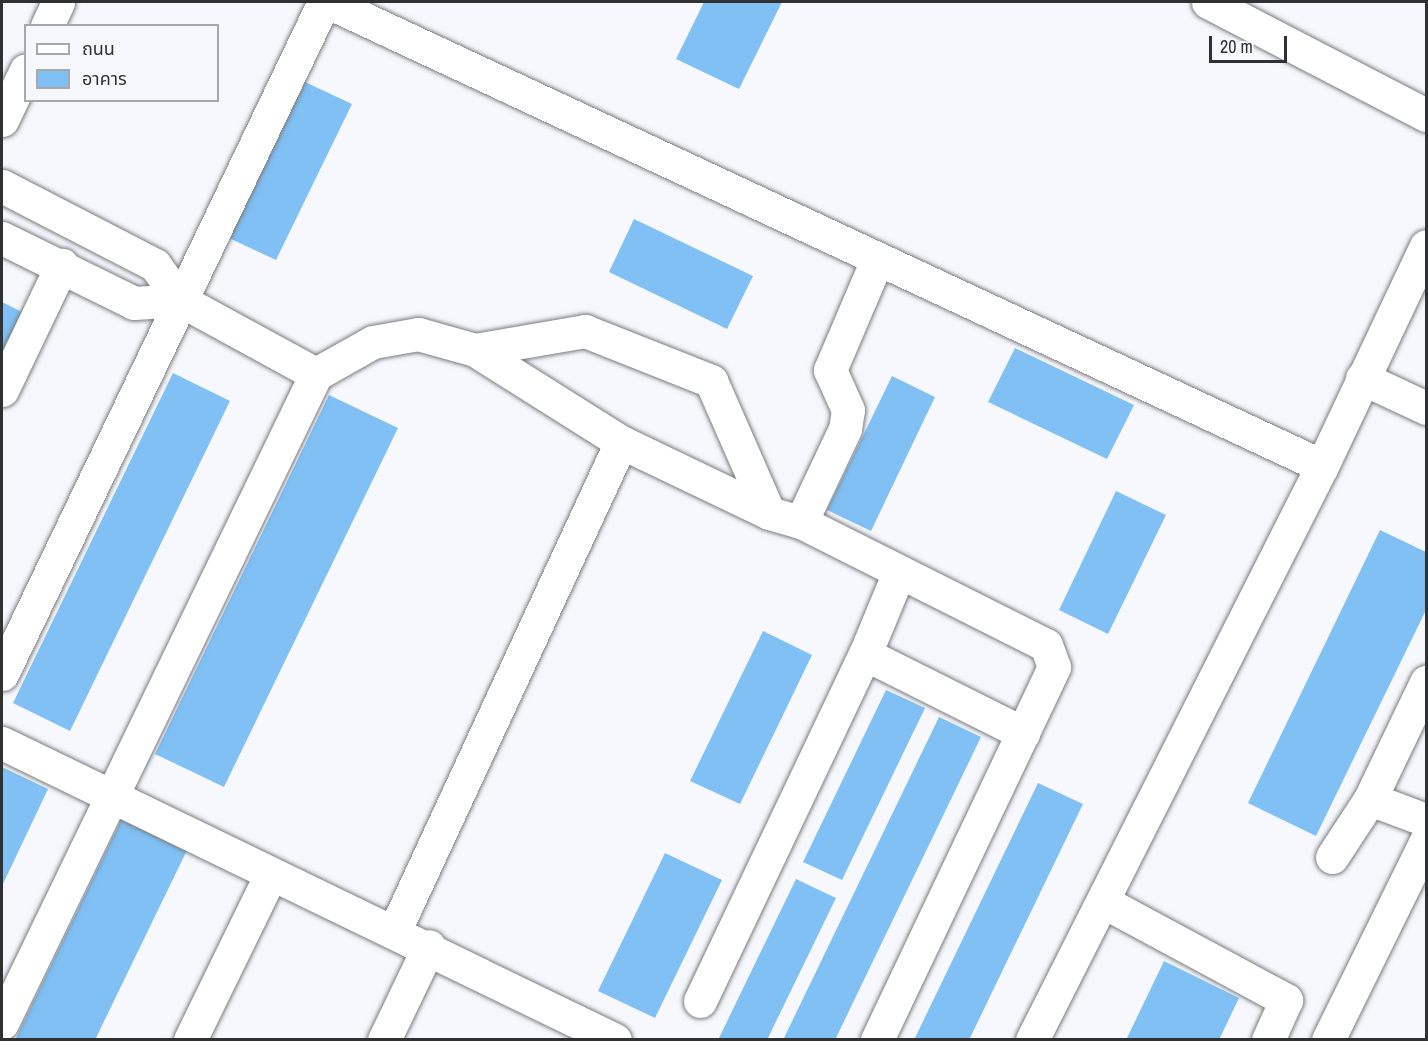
<!DOCTYPE html>
<meta charset="utf-8">
<style>
body{margin:0}
#map{position:relative;width:1428px;height:1041px;overflow:hidden;background:#f6f8fd;font-family:"Archivo Narrow","Noto Sans Thai",sans-serif}
div>[style]{position:absolute}
[style*='--x']{left:calc(var(--x)*1px);top:calc(var(--y)*1px);width:calc(var(--w)*1px);rotate:calc(var(--a)*1deg)}
.building>*{inset:0;background:#81c0f4}
.roads{filter:drop-shadow(0 0 2px #797b80) drop-shadow(0 0 2px #797b80)}
.minor>*{height:33px;margin:-16.5px;padding:0 16.5px;transform-origin:16.5px;border-radius:16.5px;background:#fff}
span{translate:-50% -50%;white-space:nowrap;text-align:center;line-height:1.15;-webkit-text-stroke:4.5px #f6f8fd;paint-order:stroke}
.frame{position:absolute;inset:0;border:3px solid #303133;pointer-events:none}
.legend{position:absolute;left:24px;top:24px;width:195px;height:78px;box-sizing:border-box;background:#f6f8fd;border:2px solid #a7a8ac;margin:0;padding:8px 10px;list-style:none;font-size:18px;color:#303133}
.legend li{display:flex;align-items:center;gap:12px;height:30px}
.legend b{width:30px;border:2px solid #a7a8ac}
.scale{position:absolute;left:1209px;top:36px;width:78px;height:27px;box-sizing:border-box;border:3px solid #303133;border-top:0;padding-left:8px;font-size:18px;line-height:21px;white-space:nowrap;color:#303133;-webkit-text-stroke:4px #f6f8fd;paint-order:stroke}
</style>
<div id="map">
<div class="building">
<div style="clip-path:polygon(704px 2px,782px 2px,739px 89px,676px 59px)"></div>
<div style="clip-path:polygon(305px 82px,352px 104px,276px 260px,229px 238px)"></div>
<div style="clip-path:polygon(634px 219px,753px 276px,727px 329px,609px 272px)"></div>
<div style="clip-path:polygon(2px 302px,22px 312px,2px 353px)"></div>
<div style="clip-path:polygon(1015px 348px,1134px 405px,1107px 459px,988px 402px)"></div>
<div style="clip-path:polygon(173px 373px,230px 401px,70px 731px,13px 703px)"></div>
<div style="clip-path:polygon(892px 376px,935px 397px,871px 531px,827px 510px)"></div>
<div style="clip-path:polygon(329px 395px,398px 428px,224px 787px,155px 754px)"></div>
<div style="clip-path:polygon(1116px 491px,1166px 515px,1108px 634px,1059px 610px)"></div>
<div style="clip-path:polygon(1380px 530px,1426px 552px,1426px 610px,1316px 836px,1248px 803px)"></div>
<div style="clip-path:polygon(763px 631px,812px 655px,740px 804px,690px 781px)"></div>
<div style="clip-path:polygon(886px 690px,925px 708px,842px 880px,803px 862px)"></div>
<div style="clip-path:polygon(939px 717px,981px 737px,835px 1040px,783px 1040px)"></div>
<div style="clip-path:polygon(2px 767px,48px 789px,2px 886px)"></div>
<div style="clip-path:polygon(1038px 783px,1083px 804px,969px 1040px,914px 1040px)"></div>
<div style="clip-path:polygon(126px 810px,191px 842px,95px 1040px,15px 1040px)"></div>
<div style="clip-path:polygon(665px 853px,722px 880px,655px 1018px,598px 991px)"></div>
<div style="clip-path:polygon(796px 879px,836px 898px,767px 1040px,718px 1040px)"></div>
<div style="clip-path:polygon(1164px 961px,1239px 998px,1219px 1040px,1126px 1040px)"></div>
</div>
<div class="roads">
<div class="minor">
<div style="--x:328;--y:2;--w:1097;--a:25.02"></div>
<div style="--x:1208;--y:2;--w:246;--a:27.4"></div>
<div style="--x:47;--y:26;--w:26;--a:-65"></div>
<div style="--x:2;--y:120;--w:55;--a:-64.4"></div>
<div style="--x:2;--y:186;--w:172;--a:27.3"></div>
<div style="--x:155;--y:265;--w:43;--a:54.5"></div>
<div style="--x:180;--y:300;--w:155;--a:28.6"></div>
<div style="--x:316;--y:374;--w:65;--a:-29.3"></div>
<div style="--x:373;--y:342;--w:46;--a:-10.1"></div>
<div style="--x:418;--y:334;--w:59;--a:15.7"></div>
<div style="--x:475;--y:350;--w:173;--a:32.2"></div>
<div style="--x:621;--y:442;--w:164;--a:25.6"></div>
<div style="--x:769;--y:513;--w:33;--a:16"></div>
<div style="--x:801;--y:522;--w:274;--a:26.7"></div>
<div style="--x:1046;--y:645;--w:23;--a:70"></div>
<div style="--x:1054;--y:667;--w:413;--a:115.4"></div>
<div style="--x:2;--y:238;--w:147;--a:26.2"></div>
<div style="--x:134;--y:303;--w:46;--a:-3.7"></div>
<div style="--x:475;--y:350;--w:112;--a:-9.8"></div>
<div style="--x:585;--y:331;--w:136;--a:21.6"></div>
<div style="--x:711;--y:381;--w:144;--a:66.3"></div>
<div style="--x:1362;--y:378;--w:71;--a:25.1"></div>
<div style="--x:2;--y:390;--w:139;--a:-64.4"></div>
<div style="--x:801;--y:522;--w:103;--a:-64.7"></div>
<div style="--x:845;--y:429;--w:19;--a:-81"></div>
<div style="--x:848;--y:410;--w:44;--a:-114.2"></div>
<div style="--x:830;--y:370;--w:120;--a:-66.9"></div>
<div style="--x:899;--y:572;--w:89;--a:112.5"></div>
<div style="--x:865;--y:654;--w:177;--a:26.6"></div>
<div style="--x:2;--y:674;--w:745;--a:-64.4"></div>
<div style="--x:2;--y:743;--w:681;--a:25.85"></div>
<div style="--x:1370;--y:799;--w:60;--a:20.6"></div>
<div style="--x:1332;--y:857;--w:69;--a:-56.8"></div>
<div style="--x:1370;--y:799;--w:130;--a:-64.4"></div>
<div style="--x:1104;--y:902;--w:207;--a:28.3"></div>
<div style="--x:1286;--y:1000;--w:44;--a:114.2"></div>
<div style="--x:394;--y:932;--w:540;--a:-65.14"></div>
<div style="--x:700;--y:1001;--w:384;--a:-64.6"></div>
<div style="--x:2;--y:1023;--w:721;--a:-64.18"></div>
<div style="--x:190;--y:1040;--w:182;--a:-64"></div>
<div style="--x:384;--y:1040;--w:104;--a:-64.4"></div>
<div style="--x:1032;--y:1040;--w:643;--a:-63.2"></div>
<div style="--x:1322;--y:466;--w:243;--a:-64.7"></div>
<div style="--x:1328;--y:1040;--w:222;--a:-63.8"></div>
</div>
</div>
<div class="frame"></div>
<ul class="legend">
<li><b style="height:8px;background:#fff"></b>ถนน</li>
<li><b style="height:16px;background:#81c0f4"></b>อาคาร</li>
</ul>
<div class="scale">20 m</div>
</div>
